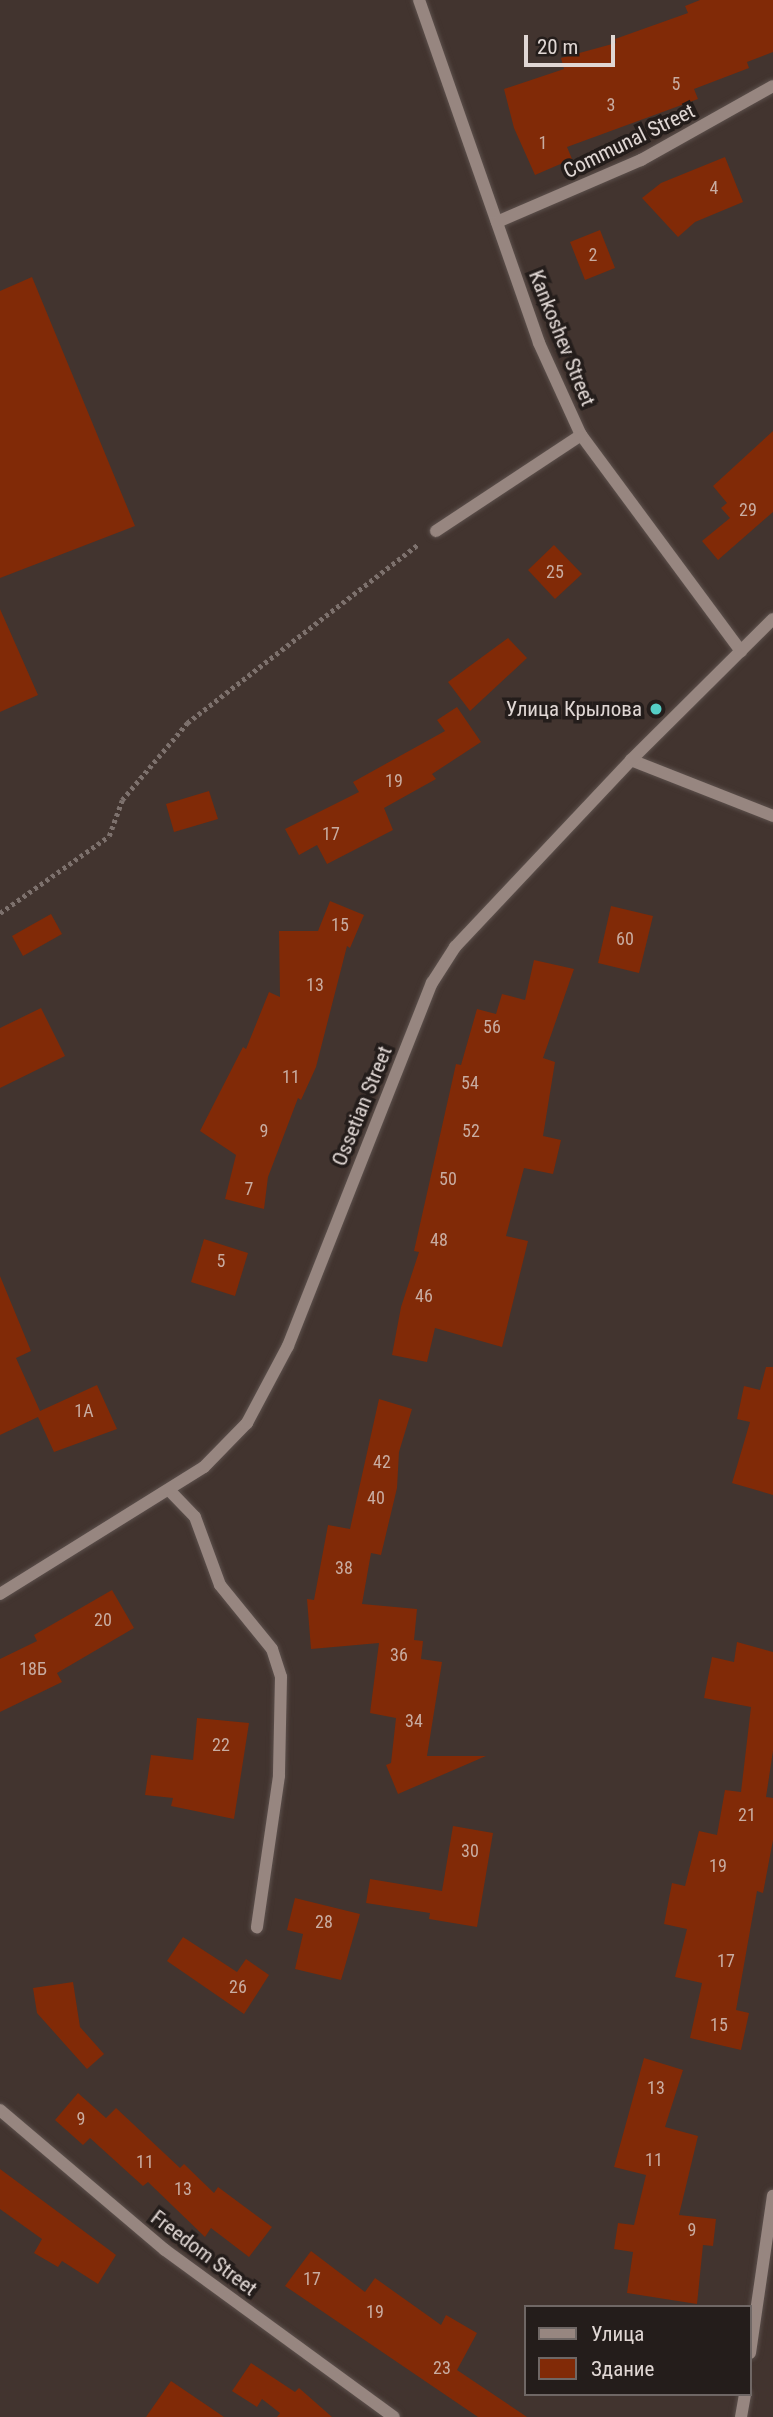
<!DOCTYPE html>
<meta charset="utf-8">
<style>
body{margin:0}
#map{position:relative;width:773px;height:2417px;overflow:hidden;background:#42342f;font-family:"Roboto Condensed",sans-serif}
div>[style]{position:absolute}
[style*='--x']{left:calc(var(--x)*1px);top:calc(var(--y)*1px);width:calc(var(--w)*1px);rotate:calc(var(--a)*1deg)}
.building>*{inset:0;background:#812a07}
.path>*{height:4.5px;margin-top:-2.25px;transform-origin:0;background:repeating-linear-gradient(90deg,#7d716d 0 3.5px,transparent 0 7px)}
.roads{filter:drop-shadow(0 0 2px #5c504c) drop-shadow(0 0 2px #5c504c)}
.minor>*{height:12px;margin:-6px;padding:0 6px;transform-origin:6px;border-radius:6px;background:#978680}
.dots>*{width:19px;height:19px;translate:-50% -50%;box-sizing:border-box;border:4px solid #241d1b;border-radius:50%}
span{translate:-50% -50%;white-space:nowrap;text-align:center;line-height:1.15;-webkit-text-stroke:7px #241d1b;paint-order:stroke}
.number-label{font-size:18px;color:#c8aca1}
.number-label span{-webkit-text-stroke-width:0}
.street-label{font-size:21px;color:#e0d7d4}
.poi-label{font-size:21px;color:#e0d7d4}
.right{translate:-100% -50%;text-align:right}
.legend{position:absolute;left:524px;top:2305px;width:228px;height:91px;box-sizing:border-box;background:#241d1b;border:2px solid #6f6765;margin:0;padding:9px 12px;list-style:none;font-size:21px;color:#e0d7d4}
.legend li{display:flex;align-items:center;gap:14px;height:35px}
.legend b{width:35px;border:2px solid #6f6765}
.scale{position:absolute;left:524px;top:35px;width:91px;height:32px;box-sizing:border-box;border:4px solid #e0d7d4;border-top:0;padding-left:9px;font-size:21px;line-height:24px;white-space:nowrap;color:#e0d7d4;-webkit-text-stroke:5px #241d1b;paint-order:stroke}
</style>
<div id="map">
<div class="building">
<div style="clip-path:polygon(700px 0,773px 0,773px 52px,747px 62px,749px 68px,694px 89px,698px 99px,567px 147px,572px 159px,535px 175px,514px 128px,504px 89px,564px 69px,561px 58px,616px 43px,615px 39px,688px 13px,685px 6px)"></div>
<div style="clip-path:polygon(725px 157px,743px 202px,695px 222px,678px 237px,642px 198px,661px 183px)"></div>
<div style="clip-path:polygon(600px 230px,615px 268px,585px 280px,570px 242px)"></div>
<div style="clip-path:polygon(32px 277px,135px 526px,0 578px,0 291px)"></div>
<div style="clip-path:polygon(773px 431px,773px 512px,718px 560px,702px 541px,730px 518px,721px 508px,727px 503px,713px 486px)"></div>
<div style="clip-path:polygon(554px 545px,582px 574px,555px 599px,528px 570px)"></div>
<div style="clip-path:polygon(0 609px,38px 695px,0 712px)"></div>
<div style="clip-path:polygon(508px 638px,527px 658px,470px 711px,448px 682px)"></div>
<div style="clip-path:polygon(457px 707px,481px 742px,432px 774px,436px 779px,384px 808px,393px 830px,327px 864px,317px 845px,299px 855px,285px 829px,359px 792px,353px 782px,445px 731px,437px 720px)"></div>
<div style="clip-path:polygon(209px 791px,218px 819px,174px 832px,166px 804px)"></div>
<div style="clip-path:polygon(330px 901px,364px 915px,350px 948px,347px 946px,316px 1067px,301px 1100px,298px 1098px,268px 1177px,264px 1209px,225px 1199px,236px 1155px,200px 1131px,243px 1047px,246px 1049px,269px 992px,280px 997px,279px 931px,318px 931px)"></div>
<div style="clip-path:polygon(611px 906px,653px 916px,639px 973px,598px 963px)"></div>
<div style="clip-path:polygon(51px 914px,62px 934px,23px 956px,12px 936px)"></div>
<div style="clip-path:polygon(534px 960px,574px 969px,543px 1058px,555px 1062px,543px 1136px,561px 1140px,553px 1174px,524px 1168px,506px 1236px,528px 1241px,502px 1347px,435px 1328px,427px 1362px,392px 1355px,401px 1307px,419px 1252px,414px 1251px,456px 1064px,461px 1065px,477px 1009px,496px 1014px,502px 994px,525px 1000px)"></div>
<div style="clip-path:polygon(41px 1008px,65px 1056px,0 1088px,0 1028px)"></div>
<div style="clip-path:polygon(204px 1239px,248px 1253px,235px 1296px,191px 1282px)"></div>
<div style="clip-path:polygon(0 1276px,31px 1351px,16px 1358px,40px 1411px,97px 1385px,117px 1429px,54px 1452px,38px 1417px,0 1435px)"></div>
<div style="clip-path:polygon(766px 1367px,773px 1367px,773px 1495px,732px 1483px,750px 1422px,737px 1419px,744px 1386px,760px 1390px)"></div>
<div style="clip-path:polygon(379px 1399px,412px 1409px,399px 1452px,397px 1488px,381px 1555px,371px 1553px,362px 1604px,417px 1609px,414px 1640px,423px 1641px,421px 1659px,442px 1662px,427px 1756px,486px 1756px,398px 1794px,386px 1765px,391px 1763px,396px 1718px,370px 1713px,379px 1643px,311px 1649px,307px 1599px,314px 1600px,328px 1525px,350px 1529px)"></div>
<div style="clip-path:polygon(112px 1590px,134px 1628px,57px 1673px,62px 1682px,0 1712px,0 1659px,37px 1641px,34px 1635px)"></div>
<div style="clip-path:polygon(737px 1642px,773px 1652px,773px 1751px,766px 1797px,773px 1798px,773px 1840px,763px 1893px,757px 1891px,736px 2010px,749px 2013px,741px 2050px,690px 2038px,702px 1983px,675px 1977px,687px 1929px,664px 1924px,672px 1883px,685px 1886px,699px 1831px,717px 1835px,725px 1790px,741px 1792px,751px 1707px,704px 1698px,712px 1657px,734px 1662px)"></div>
<div style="clip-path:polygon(197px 1718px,249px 1723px,234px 1819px,171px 1806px,173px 1798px,145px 1795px,151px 1755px,193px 1760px)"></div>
<div style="clip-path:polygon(453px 1826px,493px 1833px,477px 1927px,429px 1919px,430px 1913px,366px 1903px,370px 1879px,442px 1891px)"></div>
<div style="clip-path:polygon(295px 1898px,360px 1914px,341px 1980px,295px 1969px,303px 1934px,287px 1930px)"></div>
<div style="clip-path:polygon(183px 1937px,237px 1972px,246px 1959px,269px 1975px,244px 2014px,167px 1961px)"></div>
<div style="clip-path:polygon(73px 1982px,80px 2027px,104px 2054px,87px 2069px,37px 2013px,33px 1988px)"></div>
<div style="clip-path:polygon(644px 2058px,683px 2070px,665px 2127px,698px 2136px,679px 2215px,716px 2219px,713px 2246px,703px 2245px,697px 2304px,627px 2293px,633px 2252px,614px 2249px,618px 2223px,634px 2225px,646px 2175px,614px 2167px)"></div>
<div style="clip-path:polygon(78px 2093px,106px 2118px,116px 2108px,180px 2168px,184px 2164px,214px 2193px,218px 2187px,272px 2227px,249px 2257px,211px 2228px,205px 2237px,148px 2182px,143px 2186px,90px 2138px,83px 2145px,55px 2120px)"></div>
<div style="clip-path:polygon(0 2169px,116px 2255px,98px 2284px,62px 2261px,58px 2267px,34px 2253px,42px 2239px,0 2209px)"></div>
<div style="clip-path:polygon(311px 2251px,365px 2292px,375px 2278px,441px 2325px,446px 2315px,477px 2333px,457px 2370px,527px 2417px,478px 2417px,285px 2286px)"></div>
<div style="clip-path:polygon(251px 2363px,295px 2392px,299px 2388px,332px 2417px,277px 2417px,280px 2413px,262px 2399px,257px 2407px,232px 2391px)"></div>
<div style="clip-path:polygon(171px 2381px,224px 2417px,146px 2417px)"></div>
</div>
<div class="path">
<div style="--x:0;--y:913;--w:133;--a:-35.2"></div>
<div style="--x:109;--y:836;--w:38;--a:-70"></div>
<div style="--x:122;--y:800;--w:101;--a:-49.8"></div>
<div style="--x:187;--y:723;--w:293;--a:-37.7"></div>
</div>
<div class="roads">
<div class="minor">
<div style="--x:419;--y:0;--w:363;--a:70.7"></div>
<div style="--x:539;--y:343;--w:101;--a:65.5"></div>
<div style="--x:581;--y:435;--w:269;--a:53.5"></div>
<div style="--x:497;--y:222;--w:157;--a:-23.3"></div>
<div style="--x:641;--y:160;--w:151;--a:-29.3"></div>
<div style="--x:436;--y:531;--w:174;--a:-33.5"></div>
<div style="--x:631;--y:760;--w:153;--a:21.5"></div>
<div style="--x:169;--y:1490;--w:37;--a:46"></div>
<div style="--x:195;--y:1517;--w:72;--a:69.8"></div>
<div style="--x:220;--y:1585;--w:82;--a:50.9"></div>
<div style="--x:272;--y:1649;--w:29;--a:72"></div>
<div style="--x:281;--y:1677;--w:99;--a:91.2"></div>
<div style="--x:279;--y:1776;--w:153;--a:98.3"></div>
<div style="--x:0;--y:1594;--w:240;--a:-31.9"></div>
<div style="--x:204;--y:1467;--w:62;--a:-45.7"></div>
<div style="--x:247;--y:1423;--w:87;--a:-62"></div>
<div style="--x:288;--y:1346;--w:391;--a:-68.4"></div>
<div style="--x:432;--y:983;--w:43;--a:-57.4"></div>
<div style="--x:455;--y:947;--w:257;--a:-46.7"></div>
<div style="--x:631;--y:760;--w:200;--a:-44.8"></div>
<div style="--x:0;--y:2110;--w:216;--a:40.3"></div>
<div style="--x:165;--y:2250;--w:283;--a:36.1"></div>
<div style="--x:750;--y:2353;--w:159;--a:-81.7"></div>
<div style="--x:741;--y:2417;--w:23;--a:-80"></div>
</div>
</div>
<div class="dots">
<div style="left:656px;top:709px;background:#55cec5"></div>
</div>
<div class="number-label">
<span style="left:676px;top:84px">5</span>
<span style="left:611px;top:105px">3</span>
<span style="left:543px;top:143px">1</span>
<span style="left:714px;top:188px">4</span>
<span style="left:593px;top:255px">2</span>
<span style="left:748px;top:510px">29</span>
<span style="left:555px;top:572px">25</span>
<span style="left:394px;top:781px">19</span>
<span style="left:331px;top:834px">17</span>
<span style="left:340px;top:925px">15</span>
<span style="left:625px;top:939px">60</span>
<span style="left:315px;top:985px">13</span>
<span style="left:492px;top:1027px">56</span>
<span style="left:291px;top:1077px">11</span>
<span style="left:470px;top:1083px">54</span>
<span style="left:264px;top:1131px">9</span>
<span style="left:471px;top:1131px">52</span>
<span style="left:448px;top:1179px">50</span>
<span style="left:249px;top:1189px">7</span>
<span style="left:439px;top:1240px">48</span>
<span style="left:221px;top:1261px">5</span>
<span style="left:424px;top:1296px">46</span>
<span style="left:84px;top:1411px">1А</span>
<span style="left:382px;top:1462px">42</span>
<span style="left:376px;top:1498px">40</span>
<span style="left:344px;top:1568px">38</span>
<span style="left:103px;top:1620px">20</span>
<span style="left:399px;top:1655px">36</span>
<span style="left:33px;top:1669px">18Б</span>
<span style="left:414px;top:1721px">34</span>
<span style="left:221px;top:1745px">22</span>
<span style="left:747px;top:1815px">21</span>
<span style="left:470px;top:1851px">30</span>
<span style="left:718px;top:1866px">19</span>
<span style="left:324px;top:1922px">28</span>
<span style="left:726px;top:1961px">17</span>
<span style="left:238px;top:1987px">26</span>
<span style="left:719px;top:2025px">15</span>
<span style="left:656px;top:2088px">13</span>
<span style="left:81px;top:2119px">9</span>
<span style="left:654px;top:2160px">11</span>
<span style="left:145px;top:2162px">11</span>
<span style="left:183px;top:2189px">13</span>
<span style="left:692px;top:2230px">9</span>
<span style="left:312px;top:2279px">17</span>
<span style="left:375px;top:2312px">19</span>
<span style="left:442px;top:2368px">23</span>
</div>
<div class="street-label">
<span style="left:629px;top:141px;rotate:-26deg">Communal Street</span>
<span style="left:562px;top:338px;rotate:68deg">Kankoshev Street</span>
<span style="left:362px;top:1106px;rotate:-68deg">Ossetian Street</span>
<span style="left:204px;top:2253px;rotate:37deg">Freedom Street</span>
</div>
<div class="poi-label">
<span class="right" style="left:642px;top:709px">Улица Крылова</span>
</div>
<ul class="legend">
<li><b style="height:9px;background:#978680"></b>Улица</li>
<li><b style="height:19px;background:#812a07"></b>Здание</li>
</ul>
<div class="scale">20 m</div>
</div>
